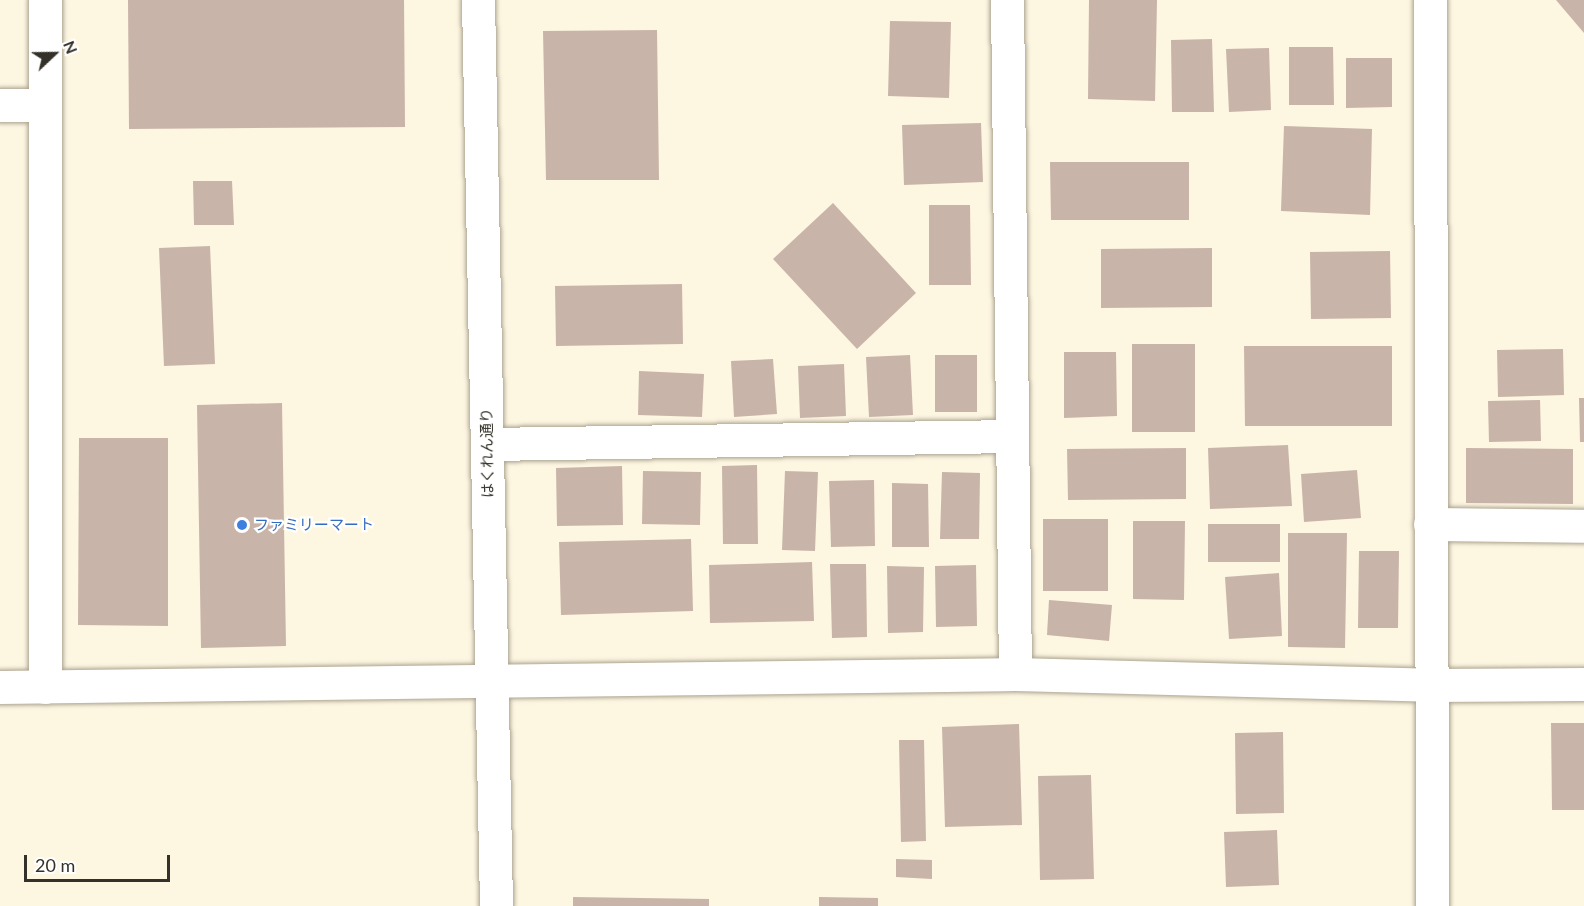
<!DOCTYPE html>
<meta charset="utf-8">
<style>
body{margin:0}
#map{position:relative;width:1584px;height:906px;overflow:hidden;background:#fdf6e1;font-family:Lato,"Noto Sans JP",sans-serif}
div>[style]{position:absolute}
[style*='--x']{left:calc(var(--x)*1px);top:calc(var(--y)*1px);width:calc(var(--w)*1px);rotate:calc(var(--a)*1deg)}
.building>*{inset:0;background:#c9b4a9}
.roads{filter:drop-shadow(0 0 2px #aba390) drop-shadow(0 0 2px #aba390)}
.minor>*{height:33px;margin:-16.5px;padding:0 16.5px;transform-origin:16.5px;border-radius:16.5px;background:#fff}
.dots>*{width:16px;height:16px;translate:-50% -50%;box-sizing:border-box;border:3px solid #fff;border-radius:50%}
span{translate:-50% -50%;white-space:nowrap;text-align:center;line-height:1.15;-webkit-text-stroke:4.5px #fff;paint-order:stroke}
.street-label{font-size:15px;color:#333129}
.shop-label{font-size:15px;color:#366cbe}
.left{translate:0 -50%;text-align:left}
.north{position:absolute;left:24px;top:24px;width:60px;height:60px;-webkit-text-stroke:4px #fff;paint-order:stroke;rotate:68deg;font-size:16px;font-weight:700;line-height:24px;text-align:center;color:#333129}
.north::after{content:'';display:block;margin:auto;width:21px;height:27px;background:#333129;clip-path:polygon(50% 0,100% 100%,50% 72%,0 100%)}
.scale{position:absolute;left:24px;top:855px;width:146px;height:27px;box-sizing:border-box;border:3px solid #333129;border-top:0;padding-left:8px;font-size:18px;line-height:21px;white-space:nowrap;color:#333129;-webkit-text-stroke:4px #fff;paint-order:stroke}
</style>
<div id="map">
<div class="building">
<div style="clip-path:polygon(128px 0,404px 0,405px 127px,129px 129px)"></div>
<div style="clip-path:polygon(1089px 0,1157px 0,1155px 101px,1088px 99px)"></div>
<div style="clip-path:polygon(1556px 0,1584px 0,1584px 33px)"></div>
<div style="clip-path:polygon(890px 21px,951px 22px,949px 98px,888px 96px)"></div>
<div style="clip-path:polygon(657px 30px,659px 180px,546px 180px,543px 31px)"></div>
<div style="clip-path:polygon(1212px 39px,1214px 112px,1172px 112px,1171px 40px)"></div>
<div style="clip-path:polygon(1289px 47px,1333px 47px,1334px 105px,1289px 105px)"></div>
<div style="clip-path:polygon(1269px 48px,1271px 110px,1229px 112px,1226px 49px)"></div>
<div style="clip-path:polygon(1346px 58px,1392px 58px,1392px 107px,1346px 108px)"></div>
<div style="clip-path:polygon(981px 123px,983px 182px,904px 185px,902px 125px)"></div>
<div style="clip-path:polygon(1284px 126px,1372px 129px,1370px 215px,1281px 211px)"></div>
<div style="clip-path:polygon(1050px 162px,1189px 162px,1189px 220px,1051px 220px)"></div>
<div style="clip-path:polygon(193px 181px,232px 181px,234px 225px,194px 225px)"></div>
<div style="clip-path:polygon(833px 203px,916px 293px,857px 349px,773px 259px)"></div>
<div style="clip-path:polygon(929px 205px,970px 205px,971px 285px,929px 285px)"></div>
<div style="clip-path:polygon(210px 246px,215px 364px,164px 366px,159px 248px)"></div>
<div style="clip-path:polygon(1212px 248px,1212px 307px,1101px 308px,1101px 249px)"></div>
<div style="clip-path:polygon(1390px 251px,1391px 318px,1311px 319px,1310px 252px)"></div>
<div style="clip-path:polygon(682px 284px,683px 344px,556px 346px,555px 286px)"></div>
<div style="clip-path:polygon(1132px 344px,1195px 344px,1195px 432px,1132px 432px)"></div>
<div style="clip-path:polygon(1244px 346px,1392px 346px,1392px 426px,1245px 426px)"></div>
<div style="clip-path:polygon(1563px 349px,1564px 395px,1498px 397px,1497px 350px)"></div>
<div style="clip-path:polygon(1064px 352px,1116px 352px,1117px 416px,1064px 418px)"></div>
<div style="clip-path:polygon(910px 355px,913px 415px,869px 417px,866px 357px)"></div>
<div style="clip-path:polygon(935px 355px,977px 355px,977px 412px,935px 412px)"></div>
<div style="clip-path:polygon(773px 359px,777px 414px,734px 417px,731px 361px)"></div>
<div style="clip-path:polygon(844px 364px,846px 416px,800px 418px,798px 366px)"></div>
<div style="clip-path:polygon(639px 371px,704px 374px,702px 417px,638px 415px)"></div>
<div style="clip-path:polygon(1579px 398px,1584px 398px,1584px 442px,1580px 442px)"></div>
<div style="clip-path:polygon(1540px 400px,1541px 441px,1489px 442px,1488px 401px)"></div>
<div style="clip-path:polygon(282px 403px,286px 646px,201px 648px,197px 405px)"></div>
<div style="clip-path:polygon(79px 438px,168px 438px,168px 626px,78px 625px)"></div>
<div style="clip-path:polygon(1288px 445px,1292px 506px,1210px 509px,1208px 448px)"></div>
<div style="clip-path:polygon(1186px 448px,1186px 499px,1068px 500px,1067px 449px)"></div>
<div style="clip-path:polygon(1466px 448px,1573px 449px,1573px 504px,1466px 503px)"></div>
<div style="clip-path:polygon(757px 465px,758px 544px,723px 544px,722px 466px)"></div>
<div style="clip-path:polygon(622px 466px,623px 525px,557px 526px,556px 468px)"></div>
<div style="clip-path:polygon(1357px 470px,1361px 518px,1304px 522px,1301px 474px)"></div>
<div style="clip-path:polygon(643px 471px,701px 472px,700px 525px,642px 524px)"></div>
<div style="clip-path:polygon(785px 471px,818px 472px,815px 551px,782px 550px)"></div>
<div style="clip-path:polygon(942px 472px,980px 473px,979px 539px,940px 539px)"></div>
<div style="clip-path:polygon(874px 480px,875px 546px,831px 547px,829px 481px)"></div>
<div style="clip-path:polygon(892px 483px,928px 484px,929px 547px,892px 547px)"></div>
<div style="clip-path:polygon(1043px 519px,1108px 519px,1108px 591px,1043px 591px)"></div>
<div style="clip-path:polygon(1133px 521px,1185px 521px,1184px 600px,1133px 599px)"></div>
<div style="clip-path:polygon(1208px 524px,1280px 524px,1280px 562px,1208px 562px)"></div>
<div style="clip-path:polygon(1288px 533px,1347px 533px,1345px 648px,1288px 647px)"></div>
<div style="clip-path:polygon(691px 539px,693px 611px,561px 615px,559px 542px)"></div>
<div style="clip-path:polygon(1359px 551px,1399px 551px,1398px 628px,1358px 628px)"></div>
<div style="clip-path:polygon(812px 562px,814px 621px,710px 623px,709px 565px)"></div>
<div style="clip-path:polygon(830px 564px,866px 564px,867px 637px,832px 638px)"></div>
<div style="clip-path:polygon(976px 565px,977px 626px,936px 627px,935px 566px)"></div>
<div style="clip-path:polygon(887px 566px,924px 567px,923px 632px,888px 633px)"></div>
<div style="clip-path:polygon(1279px 573px,1282px 636px,1229px 639px,1225px 577px)"></div>
<div style="clip-path:polygon(1049px 600px,1112px 605px,1109px 641px,1047px 635px)"></div>
<div style="clip-path:polygon(1551px 723px,1584px 723px,1584px 810px,1552px 810px)"></div>
<div style="clip-path:polygon(1019px 724px,1022px 825px,945px 827px,942px 727px)"></div>
<div style="clip-path:polygon(1283px 732px,1284px 813px,1236px 814px,1235px 733px)"></div>
<div style="clip-path:polygon(899px 740px,924px 740px,926px 841px,901px 842px)"></div>
<div style="clip-path:polygon(1091px 775px,1094px 879px,1040px 880px,1038px 776px)"></div>
<div style="clip-path:polygon(1277px 830px,1279px 885px,1226px 887px,1224px 832px)"></div>
<div style="clip-path:polygon(896px 859px,932px 860px,932px 879px,896px 877px)"></div>
<div style="clip-path:polygon(573px 897px,709px 899px,709px 906px,573px 906px)"></div>
<div style="clip-path:polygon(819px 897px,878px 898px,878px 906px,819px 906px)"></div>
</div>
<div class="roads">
<div class="minor">
<div style="--x:478;--y:0;--w:906;--a:88.86"></div>
<div style="--x:1007;--y:0;--w:674;--a:89.32"></div>
<div style="--x:1430;--y:0;--w:906;--a:89.87"></div>
<div style="--x:0;--y:105;--w:45;--a:0"></div>
<div style="--x:487;--y:444;--w:525;--a:-0.87"></div>
<div style="--x:1430;--y:524;--w:154;--a:0.7"></div>
<div style="--x:0;--y:687;--w:1015;--a:-0.73"></div>
<div style="--x:1015;--y:674;--w:415;--a:1.5"></div>
<div style="--x:1430;--y:685;--w:154;--a:-0.4"></div>
<div style="--x:45;--y:687;--w:687;--a:-90"></div>
</div>
</div>
<div class="dots">
<div style="left:242px;top:525px;background:#3f7fe0"></div>
</div>
<div class="street-label">
<span style="left:487px;top:453px;rotate:-91deg">はくれん通り</span>
</div>
<div class="shop-label">
<span class="left" style="left:254px;top:525px">ファミリーマート</span>
</div>
<div class="north">N</div>
<div class="scale">20 m</div>
</div>
